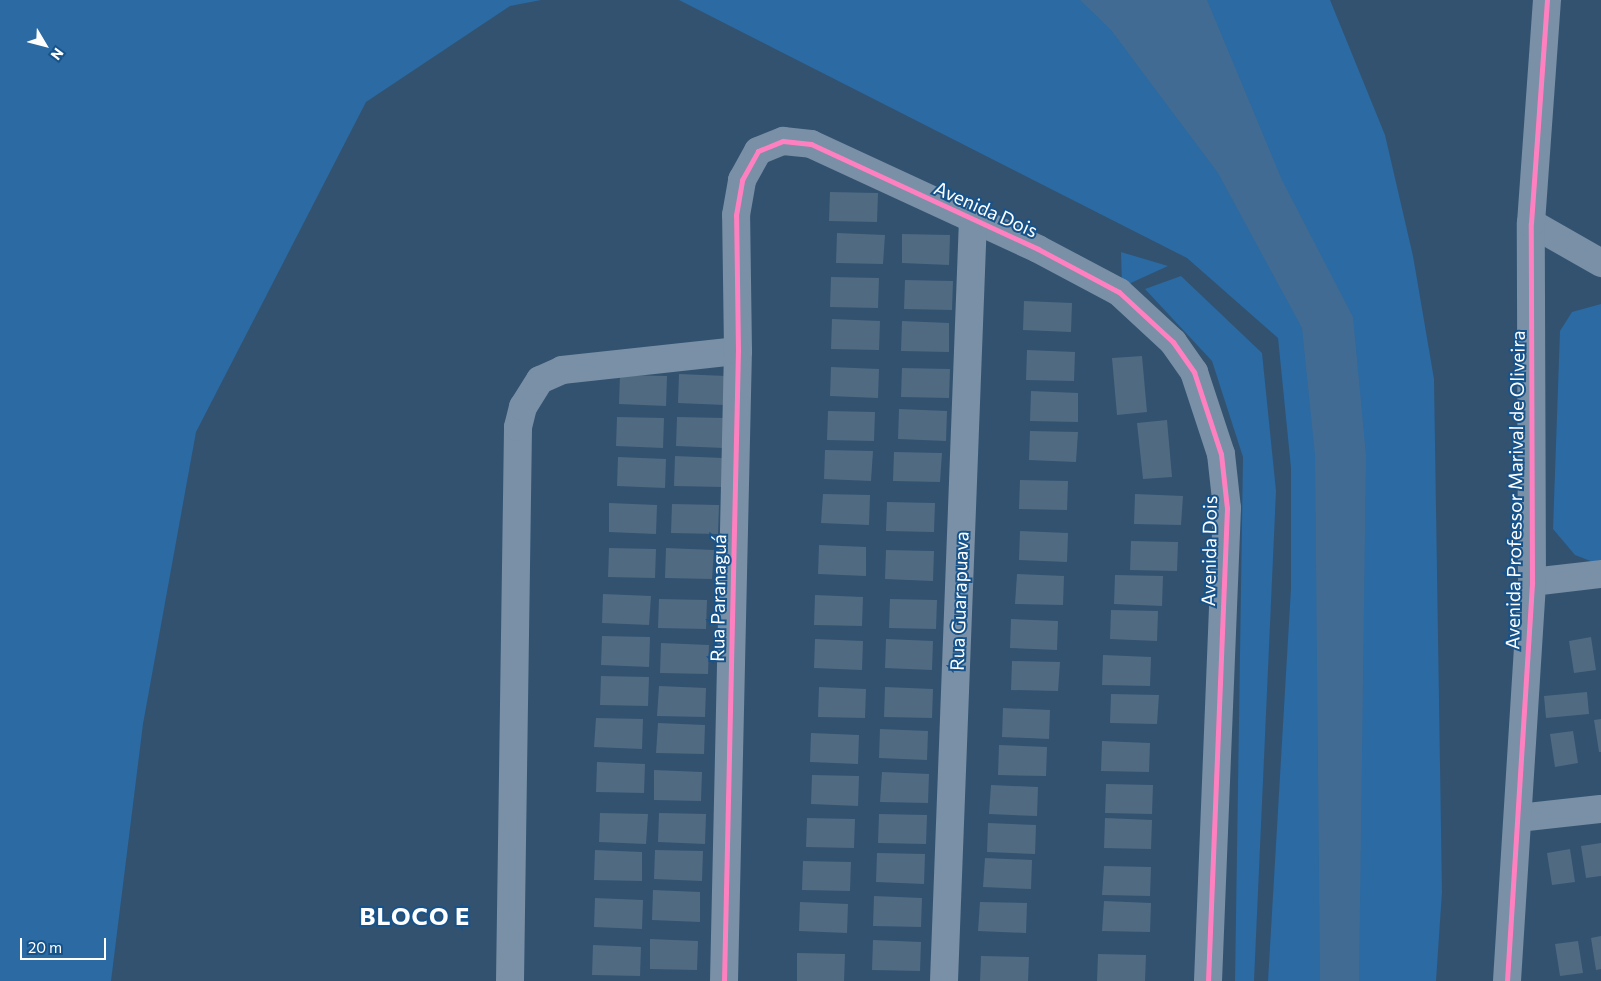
<!DOCTYPE html>
<meta charset="utf-8">
<style>
body{margin:0}
#map{position:relative;width:1601px;height:981px;overflow:hidden;background:#325270;font-family:Commissioner,sans-serif}
div>[style]{position:absolute}
[style*='--x']{left:calc(var(--x)*1px);top:calc(var(--y)*1px);width:calc(var(--w)*1px);rotate:calc(var(--a)*1deg)}
.green>*{inset:0;background:#2b6aa2}
.water>*{inset:0;background:#416b93}
.building>*{inset:0;background:#506a82}
.minor>*{height:28px;margin:-14px;padding:0 14px;transform-origin:14px;border-radius:14px;background:#7990a6}
.cycleway>*{height:5px;margin:-2.5px;padding:0 2.5px;transform-origin:2.5px;border-radius:2.5px;background:#ff80c0}
span{translate:-50% -50%;white-space:nowrap;text-align:center;line-height:1.15;-webkit-text-stroke:4px #17538b;paint-order:stroke}
.street-label{font-size:19px;color:#fff}
.district-label{font-size:24px;color:#fff;font-weight:700;letter-spacing:1px}
.north{position:absolute;left:20px;top:20px;width:50px;height:50px;-webkit-text-stroke:4px #17538b;paint-order:stroke;rotate:127deg;font-size:14px;font-weight:700;line-height:20px;text-align:center;color:#fff}
.north::after{content:'';display:block;margin:auto;width:18px;height:22px;background:#fff;clip-path:polygon(50% 0,100% 100%,50% 72%,0 100%)}
.scale{position:absolute;left:20px;top:938px;width:86px;height:22px;box-sizing:border-box;border:2px solid #fff;border-top:0;padding-left:6px;font-size:15px;line-height:18px;white-space:nowrap;color:#fff;-webkit-text-stroke:4px #17538b;paint-order:stroke}
</style>
<div id="map">
<div class="green">
<div style="clip-path:polygon(0 0,541px 0,510px 6px,366px 102px,196px 432px,143px 724px,111px 981px,0 981px)"></div>
<div style="clip-path:polygon(679px 0,1330px 0,1385px 135px,1413px 256px,1434px 379px,1442px 892px,1436px 981px,1268px 981px,1291px 588px,1291px 468px,1278px 338px,1187px 258px)"></div>
<div style="clip-path:polygon(1121px 252px,1168px 266px,1122px 287px)"></div>
<div style="clip-path:polygon(1181px 276px,1262px 353px,1276px 491px,1254px 981px,1235px 981px,1243px 457px,1212px 361px,1145px 289px)"></div>
<div style="clip-path:polygon(1601px 304px,1601px 565px,1575px 555px,1553px 529px,1560px 331px,1572px 312px)"></div>
</div>
<div class="water">
<div style="clip-path:polygon(1080px 0,1207px 0,1282px 180px,1353px 317px,1366px 455px,1359px 981px,1320px 981px,1315px 455px,1302px 328px,1218px 173px,1111px 30px)"></div>
</div>
<div class="building">
<div style="clip-path:polygon(830px 192px,878px 193px,877px 222px,829px 221px)"></div>
<div style="clip-path:polygon(837px 233px,885px 235px,883px 264px,836px 263px)"></div>
<div style="clip-path:polygon(902px 234px,950px 235px,949px 265px,902px 263px)"></div>
<div style="clip-path:polygon(831px 277px,879px 278px,878px 308px,830px 307px)"></div>
<div style="clip-path:polygon(905px 280px,953px 281px,952px 310px,904px 309px)"></div>
<div style="clip-path:polygon(1024px 301px,1072px 303px,1071px 332px,1023px 330px)"></div>
<div style="clip-path:polygon(832px 319px,880px 321px,879px 350px,831px 349px)"></div>
<div style="clip-path:polygon(902px 321px,949px 323px,949px 352px,901px 351px)"></div>
<div style="clip-path:polygon(1027px 350px,1075px 352px,1074px 381px,1026px 380px)"></div>
<div style="clip-path:polygon(1142px 356px,1147px 412px,1117px 415px,1112px 358px)"></div>
<div style="clip-path:polygon(831px 367px,879px 369px,878px 398px,830px 396px)"></div>
<div style="clip-path:polygon(902px 368px,950px 369px,949px 398px,901px 397px)"></div>
<div style="clip-path:polygon(679px 374px,726px 376px,725px 405px,678px 403px)"></div>
<div style="clip-path:polygon(620px 375px,667px 376px,666px 406px,619px 404px)"></div>
<div style="clip-path:polygon(1031px 391px,1078px 393px,1078px 422px,1030px 421px)"></div>
<div style="clip-path:polygon(899px 409px,947px 411px,946px 441px,898px 439px)"></div>
<div style="clip-path:polygon(828px 411px,875px 412px,874px 441px,827px 440px)"></div>
<div style="clip-path:polygon(617px 417px,664px 418px,663px 448px,616px 446px)"></div>
<div style="clip-path:polygon(677px 417px,725px 418px,724px 448px,676px 446px)"></div>
<div style="clip-path:polygon(1167px 420px,1172px 477px,1143px 479px,1137px 423px)"></div>
<div style="clip-path:polygon(1030px 431px,1078px 432px,1076px 462px,1029px 460px)"></div>
<div style="clip-path:polygon(825px 450px,873px 451px,871px 481px,824px 479px)"></div>
<div style="clip-path:polygon(894px 452px,942px 453px,940px 482px,893px 481px)"></div>
<div style="clip-path:polygon(675px 456px,723px 458px,722px 487px,674px 486px)"></div>
<div style="clip-path:polygon(618px 457px,666px 459px,665px 488px,617px 486px)"></div>
<div style="clip-path:polygon(1020px 480px,1068px 481px,1067px 510px,1019px 509px)"></div>
<div style="clip-path:polygon(823px 494px,870px 495px,869px 525px,821px 523px)"></div>
<div style="clip-path:polygon(1135px 494px,1183px 496px,1181px 525px,1134px 524px)"></div>
<div style="clip-path:polygon(887px 502px,935px 503px,934px 532px,886px 531px)"></div>
<div style="clip-path:polygon(609px 503px,657px 505px,656px 534px,609px 532px)"></div>
<div style="clip-path:polygon(672px 504px,719px 505px,718px 534px,671px 533px)"></div>
<div style="clip-path:polygon(1020px 531px,1068px 533px,1067px 562px,1019px 560px)"></div>
<div style="clip-path:polygon(1131px 541px,1178px 542px,1177px 571px,1130px 570px)"></div>
<div style="clip-path:polygon(819px 545px,866px 547px,866px 576px,818px 574px)"></div>
<div style="clip-path:polygon(609px 548px,656px 549px,655px 578px,608px 577px)"></div>
<div style="clip-path:polygon(666px 548px,714px 550px,712px 579px,665px 578px)"></div>
<div style="clip-path:polygon(886px 550px,934px 551px,933px 581px,885px 579px)"></div>
<div style="clip-path:polygon(1017px 574px,1064px 576px,1063px 605px,1015px 604px)"></div>
<div style="clip-path:polygon(1115px 575px,1163px 576px,1162px 606px,1114px 604px)"></div>
<div style="clip-path:polygon(603px 594px,651px 596px,649px 625px,602px 623px)"></div>
<div style="clip-path:polygon(815px 595px,863px 597px,862px 626px,814px 625px)"></div>
<div style="clip-path:polygon(659px 599px,707px 600px,706px 629px,658px 628px)"></div>
<div style="clip-path:polygon(890px 599px,937px 600px,936px 629px,889px 628px)"></div>
<div style="clip-path:polygon(1111px 610px,1158px 611px,1157px 641px,1110px 639px)"></div>
<div style="clip-path:polygon(1011px 619px,1058px 621px,1057px 650px,1010px 648px)"></div>
<div style="clip-path:polygon(602px 636px,650px 637px,649px 667px,601px 665px)"></div>
<div style="clip-path:polygon(1591px 637px,1596px 670px,1574px 673px,1569px 641px)"></div>
<div style="clip-path:polygon(815px 639px,863px 641px,862px 670px,814px 668px)"></div>
<div style="clip-path:polygon(886px 639px,933px 641px,932px 670px,885px 668px)"></div>
<div style="clip-path:polygon(661px 643px,709px 645px,708px 674px,660px 673px)"></div>
<div style="clip-path:polygon(1103px 655px,1151px 657px,1150px 686px,1102px 685px)"></div>
<div style="clip-path:polygon(1012px 661px,1060px 662px,1058px 691px,1011px 690px)"></div>
<div style="clip-path:polygon(601px 676px,649px 677px,648px 706px,600px 705px)"></div>
<div style="clip-path:polygon(659px 686px,706px 688px,705px 717px,657px 716px)"></div>
<div style="clip-path:polygon(819px 687px,866px 689px,865px 718px,818px 717px)"></div>
<div style="clip-path:polygon(885px 687px,933px 689px,932px 718px,884px 717px)"></div>
<div style="clip-path:polygon(1587px 692px,1589px 714px,1546px 718px,1544px 696px)"></div>
<div style="clip-path:polygon(1111px 694px,1159px 695px,1157px 724px,1110px 723px)"></div>
<div style="clip-path:polygon(1003px 708px,1050px 710px,1049px 739px,1002px 737px)"></div>
<div style="clip-path:polygon(596px 718px,643px 719px,642px 749px,594px 747px)"></div>
<div style="clip-path:polygon(1601px 719px,1601px 752px,1599px 752px,1594px 720px)"></div>
<div style="clip-path:polygon(658px 723px,705px 725px,704px 754px,656px 753px)"></div>
<div style="clip-path:polygon(880px 729px,928px 731px,927px 760px,879px 758px)"></div>
<div style="clip-path:polygon(1573px 731px,1578px 763px,1555px 767px,1550px 734px)"></div>
<div style="clip-path:polygon(811px 733px,859px 735px,858px 764px,810px 762px)"></div>
<div style="clip-path:polygon(1102px 741px,1150px 743px,1149px 772px,1101px 771px)"></div>
<div style="clip-path:polygon(999px 745px,1047px 747px,1046px 776px,998px 775px)"></div>
<div style="clip-path:polygon(597px 762px,645px 764px,644px 793px,596px 792px)"></div>
<div style="clip-path:polygon(654px 770px,702px 772px,701px 801px,654px 800px)"></div>
<div style="clip-path:polygon(882px 772px,929px 774px,928px 803px,880px 802px)"></div>
<div style="clip-path:polygon(812px 775px,859px 776px,858px 806px,811px 804px)"></div>
<div style="clip-path:polygon(1106px 784px,1153px 785px,1152px 814px,1105px 813px)"></div>
<div style="clip-path:polygon(991px 785px,1038px 787px,1037px 816px,989px 814px)"></div>
<div style="clip-path:polygon(600px 813px,648px 814px,646px 844px,599px 842px)"></div>
<div style="clip-path:polygon(659px 813px,706px 814px,705px 844px,658px 842px)"></div>
<div style="clip-path:polygon(879px 814px,927px 815px,926px 844px,878px 843px)"></div>
<div style="clip-path:polygon(807px 818px,855px 819px,854px 848px,806px 847px)"></div>
<div style="clip-path:polygon(1105px 818px,1152px 820px,1151px 849px,1104px 848px)"></div>
<div style="clip-path:polygon(988px 823px,1036px 825px,1035px 854px,987px 852px)"></div>
<div style="clip-path:polygon(1601px 843px,1601px 876px,1586px 878px,1581px 846px)"></div>
<div style="clip-path:polygon(1570px 849px,1575px 882px,1552px 885px,1547px 853px)"></div>
<div style="clip-path:polygon(595px 850px,642px 852px,642px 881px,594px 880px)"></div>
<div style="clip-path:polygon(655px 850px,703px 851px,702px 881px,654px 879px)"></div>
<div style="clip-path:polygon(877px 853px,925px 854px,924px 884px,876px 882px)"></div>
<div style="clip-path:polygon(985px 858px,1032px 860px,1031px 889px,983px 887px)"></div>
<div style="clip-path:polygon(803px 861px,851px 862px,850px 891px,802px 890px)"></div>
<div style="clip-path:polygon(1104px 866px,1151px 867px,1150px 896px,1102px 895px)"></div>
<div style="clip-path:polygon(653px 890px,700px 892px,700px 922px,652px 920px)"></div>
<div style="clip-path:polygon(874px 896px,922px 898px,921px 927px,873px 926px)"></div>
<div style="clip-path:polygon(595px 898px,643px 900px,642px 929px,594px 927px)"></div>
<div style="clip-path:polygon(1104px 901px,1151px 903px,1150px 932px,1102px 931px)"></div>
<div style="clip-path:polygon(800px 902px,848px 904px,847px 933px,799px 931px)"></div>
<div style="clip-path:polygon(980px 902px,1027px 903px,1026px 933px,978px 931px)"></div>
<div style="clip-path:polygon(1601px 936px,1601px 969px,1596px 970px,1591px 938px)"></div>
<div style="clip-path:polygon(650px 939px,698px 941px,697px 970px,650px 969px)"></div>
<div style="clip-path:polygon(873px 940px,921px 942px,920px 971px,872px 970px)"></div>
<div style="clip-path:polygon(1578px 941px,1583px 973px,1560px 976px,1555px 944px)"></div>
<div style="clip-path:polygon(593px 945px,641px 947px,640px 976px,592px 975px)"></div>
<div style="clip-path:polygon(797px 953px,845px 954px,844px 981px,797px 981px)"></div>
<div style="clip-path:polygon(1098px 954px,1146px 955px,1145px 981px,1097px 981px)"></div>
<div style="clip-path:polygon(981px 956px,1029px 957px,1028px 981px,980px 981px)"></div>
</div>
<div class="minor">
<div style="--x:1531;--y:223;--w:81;--a:29.7"></div>
<div style="--x:1532;--y:582;--w:69;--a:-6.6"></div>
<div style="--x:1519;--y:818;--w:82;--a:-6.3"></div>
<div style="--x:510;--y:981;--w:554;--a:-89.17"></div>
<div style="--x:518;--y:427;--w:21;--a:-76"></div>
<div style="--x:523;--y:407;--w:32;--a:-58"></div>
<div style="--x:540;--y:380;--w:24;--a:-24"></div>
<div style="--x:562;--y:370;--w:177;--a:-6.2"></div>
<div style="--x:724;--y:981;--w:630;--a:-88.73"></div>
<div style="--x:738;--y:351;--w:136;--a:-90.8"></div>
<div style="--x:736;--y:215;--w:36;--a:-80"></div>
<div style="--x:742;--y:180;--w:33;--a:-61"></div>
<div style="--x:758;--y:151;--w:27;--a:-22"></div>
<div style="--x:783;--y:141;--w:28;--a:6"></div>
<div style="--x:811;--y:144;--w:250;--a:24.8"></div>
<div style="--x:1038;--y:249;--w:92;--a:28"></div>
<div style="--x:1119;--y:292;--w:74;--a:42.8"></div>
<div style="--x:1173;--y:342;--w:37;--a:55"></div>
<div style="--x:1194;--y:372;--w:86;--a:71.8"></div>
<div style="--x:1221;--y:454;--w:54;--a:83.7"></div>
<div style="--x:1227;--y:508;--w:473;--a:92.3"></div>
<div style="--x:944;--y:981;--w:762;--a:-87.82"></div>
<div style="--x:1507;--y:981;--w:400;--a:-86.4"></div>
<div style="--x:1532;--y:582;--w:359;--a:-90.2"></div>
<div style="--x:1531;--y:223;--w:224;--a:-85.9"></div>
</div>
<div class="cycleway">
<div style="--x:724;--y:981;--w:630;--a:-88.73"></div>
<div style="--x:738;--y:351;--w:136;--a:-90.8"></div>
<div style="--x:736;--y:215;--w:36;--a:-80"></div>
<div style="--x:742;--y:180;--w:33;--a:-61"></div>
<div style="--x:758;--y:151;--w:27;--a:-22"></div>
<div style="--x:783;--y:141;--w:28;--a:6"></div>
<div style="--x:811;--y:144;--w:250;--a:24.8"></div>
<div style="--x:1038;--y:249;--w:92;--a:28"></div>
<div style="--x:1119;--y:292;--w:74;--a:42.8"></div>
<div style="--x:1173;--y:342;--w:37;--a:55"></div>
<div style="--x:1194;--y:372;--w:86;--a:71.8"></div>
<div style="--x:1221;--y:454;--w:54;--a:83.7"></div>
<div style="--x:1227;--y:508;--w:473;--a:92.3"></div>
<div style="--x:1507;--y:981;--w:400;--a:-86.4"></div>
<div style="--x:1532;--y:582;--w:359;--a:-90.2"></div>
<div style="--x:1531;--y:223;--w:224;--a:-85.9"></div>
</div>
<div class="street-label">
<span style="left:986px;top:209px;rotate:24deg">Avenida Dois</span>
<span style="left:1515px;top:490px;rotate:-89deg">Avenida Professor Marival de Oliveira</span>
<span style="left:1209px;top:551px;rotate:-89deg">Avenida Dois</span>
<span style="left:718px;top:598px;rotate:-89deg">Rua Paranaguá</span>
<span style="left:959px;top:601px;rotate:-88deg">Rua Guarapuava</span>
</div>
<div class="district-label">
<span style="left:415px;top:916px">BLOCO E</span>
</div>
<div class="north">N</div>
<div class="scale">20 m</div>
</div>
